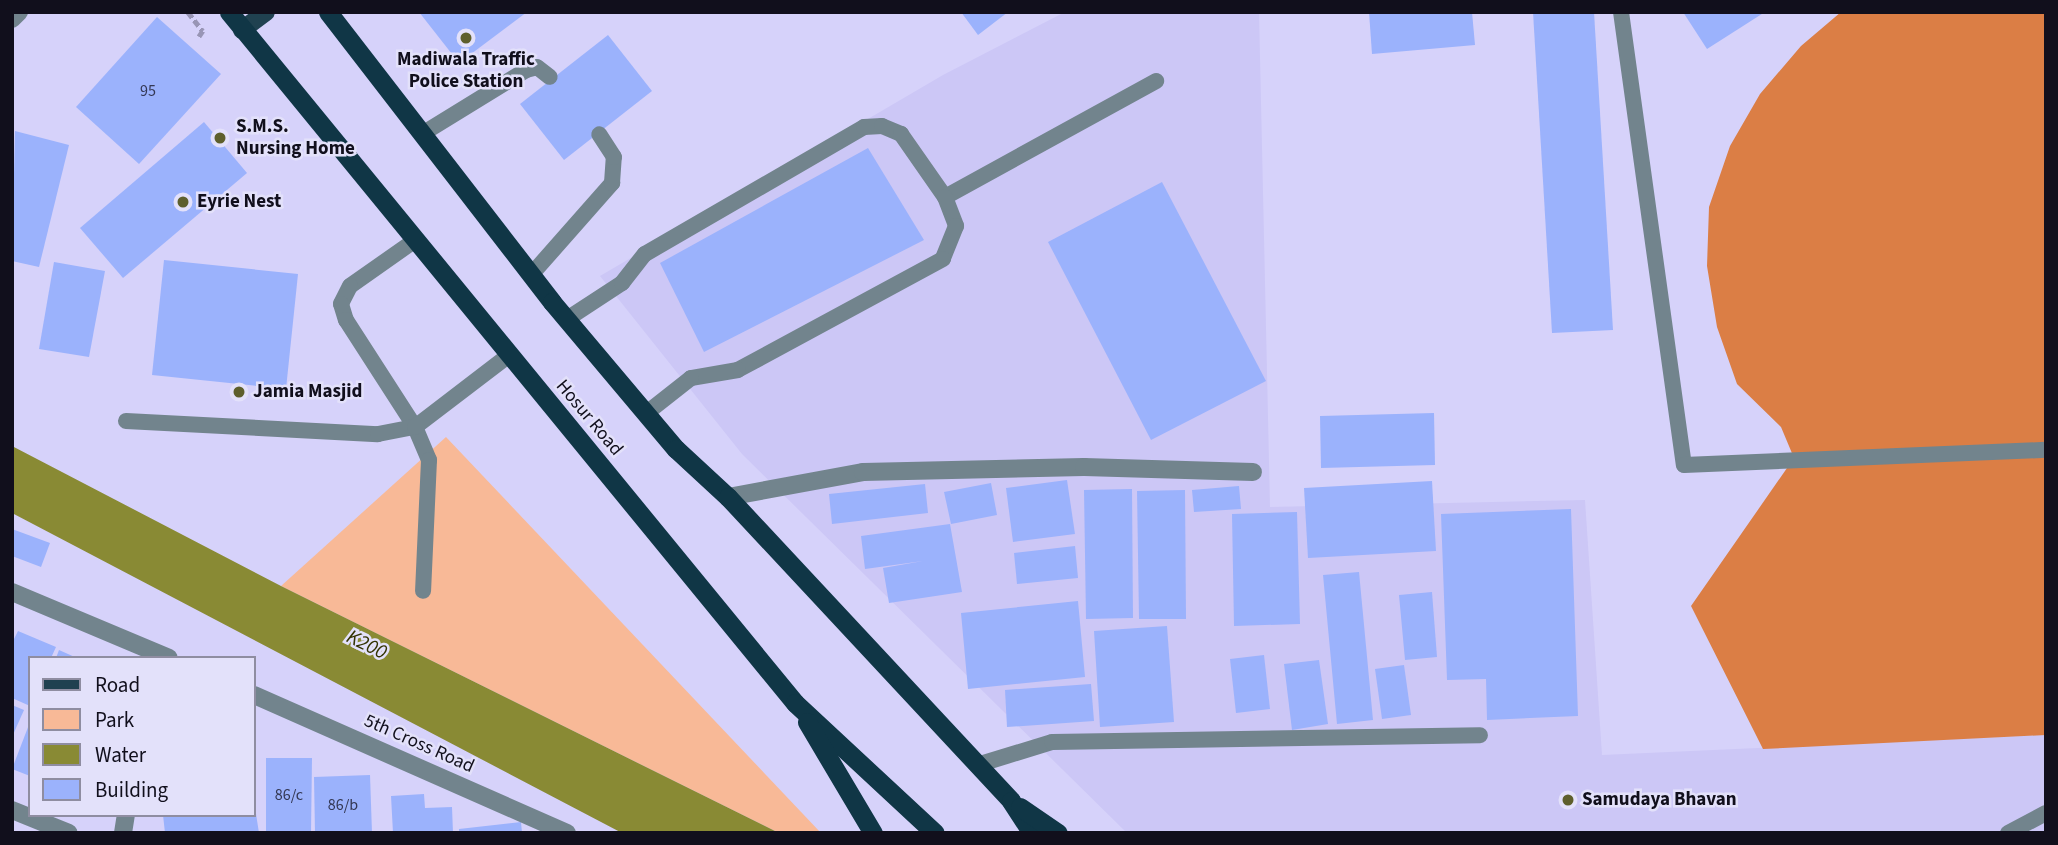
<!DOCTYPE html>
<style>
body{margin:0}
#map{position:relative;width:2058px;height:845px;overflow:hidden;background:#d6d2fa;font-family:"Source Sans 3",sans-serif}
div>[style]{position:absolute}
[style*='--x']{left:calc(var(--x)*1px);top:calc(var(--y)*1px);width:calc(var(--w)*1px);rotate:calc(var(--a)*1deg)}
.built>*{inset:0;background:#ccc7f6}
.green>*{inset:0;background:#f8b997}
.forest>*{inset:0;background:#db7e45}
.water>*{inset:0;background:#898a34}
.building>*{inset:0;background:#9bb2fc}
.path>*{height:4.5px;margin-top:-2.25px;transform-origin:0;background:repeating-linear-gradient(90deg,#9895b5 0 7px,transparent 0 10.5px)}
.service>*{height:16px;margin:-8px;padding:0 8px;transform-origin:8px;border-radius:8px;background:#72848d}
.minor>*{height:18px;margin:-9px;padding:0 9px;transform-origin:9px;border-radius:9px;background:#72848d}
.primary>*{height:18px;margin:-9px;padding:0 9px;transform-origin:9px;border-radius:9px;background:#204150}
.trunk>*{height:19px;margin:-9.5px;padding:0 9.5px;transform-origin:9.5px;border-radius:9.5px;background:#103646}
.dots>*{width:19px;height:19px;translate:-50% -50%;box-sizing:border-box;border:4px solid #e3e1fa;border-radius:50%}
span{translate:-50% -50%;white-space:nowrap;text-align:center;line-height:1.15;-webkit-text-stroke:5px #e3e1fa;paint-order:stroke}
.number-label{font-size:16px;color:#343854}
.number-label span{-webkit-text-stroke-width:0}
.poi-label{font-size:19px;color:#110f1c;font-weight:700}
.left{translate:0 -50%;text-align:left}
.street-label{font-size:19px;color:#110f1c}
.water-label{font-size:21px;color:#333302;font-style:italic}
.frame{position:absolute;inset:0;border:14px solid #110f1c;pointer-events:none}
.legend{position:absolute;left:28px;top:656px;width:228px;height:161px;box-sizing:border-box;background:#e3e1fa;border:2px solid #8f8da1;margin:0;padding:9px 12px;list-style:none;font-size:21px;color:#110f1c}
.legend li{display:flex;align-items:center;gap:14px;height:35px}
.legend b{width:35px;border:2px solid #8f8da1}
</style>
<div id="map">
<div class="built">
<div style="clip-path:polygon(1065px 12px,1259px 12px,1270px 507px,1585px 500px,1602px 755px,2046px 735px,2046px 833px,1127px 833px,742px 454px,600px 276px,943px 75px)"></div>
</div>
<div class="green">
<div style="clip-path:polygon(446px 437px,821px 833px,779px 833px,281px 586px)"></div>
</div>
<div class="forest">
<div style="clip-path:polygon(1841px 12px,2046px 12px,2046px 735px,1763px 749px,1691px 606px,1794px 458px,1781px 427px,1737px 384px,1717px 327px,1707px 266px,1709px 207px,1730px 146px,1760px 94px,1801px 46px)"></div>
</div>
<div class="water">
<div style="clip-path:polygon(12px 446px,281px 586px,779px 833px,622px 833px,12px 513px)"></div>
</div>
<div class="building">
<div style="clip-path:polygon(419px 12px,527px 12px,459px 63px)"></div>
<div style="clip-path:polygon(961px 12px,1008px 12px,978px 35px)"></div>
<div style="clip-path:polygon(1369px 12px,1472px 12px,1475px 45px,1372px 54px)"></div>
<div style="clip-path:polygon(1533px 12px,1594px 12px,1613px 330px,1552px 333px)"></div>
<div style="clip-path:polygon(1683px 12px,1765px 12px,1707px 49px)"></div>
<div style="clip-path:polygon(157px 17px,221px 74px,139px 164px,76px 107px)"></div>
<div style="clip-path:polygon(608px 35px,652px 91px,564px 160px,520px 104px)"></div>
<div style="clip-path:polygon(204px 122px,247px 173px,123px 278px,80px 228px)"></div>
<div style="clip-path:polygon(15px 131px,69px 145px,39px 267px,12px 261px)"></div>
<div style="clip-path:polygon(868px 148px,924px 240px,704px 352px,660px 263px)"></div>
<div style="clip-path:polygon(1162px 182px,1266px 381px,1151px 440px,1048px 242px)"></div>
<div style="clip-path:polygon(164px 260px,298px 274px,286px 389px,152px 375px)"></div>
<div style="clip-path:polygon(54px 262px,105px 271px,89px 357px,39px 349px)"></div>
<div style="clip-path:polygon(1434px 413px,1435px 465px,1321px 468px,1320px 416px)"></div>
<div style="clip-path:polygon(1067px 480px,1075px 534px,1013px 542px,1006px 488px)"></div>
<div style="clip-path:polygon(1432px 481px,1436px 551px,1308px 558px,1304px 488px)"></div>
<div style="clip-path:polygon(991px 483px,997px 515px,951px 524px,944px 492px)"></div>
<div style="clip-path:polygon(925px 484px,928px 513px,832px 524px,829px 494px)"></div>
<div style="clip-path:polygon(1239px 486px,1241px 509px,1194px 512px,1192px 490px)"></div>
<div style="clip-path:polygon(1132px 489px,1133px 618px,1086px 619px,1084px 490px)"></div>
<div style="clip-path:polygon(1185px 490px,1186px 619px,1139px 619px,1137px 491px)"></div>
<div style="clip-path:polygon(1571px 509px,1578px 716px,1487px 720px,1486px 679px,1447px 680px,1441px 514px)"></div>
<div style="clip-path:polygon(1297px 512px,1300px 624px,1234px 626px,1232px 514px)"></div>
<div style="clip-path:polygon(950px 524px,962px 592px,889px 603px,883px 568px,923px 561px,865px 569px,861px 536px)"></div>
<div style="clip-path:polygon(12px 529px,50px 543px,41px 567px,12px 556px)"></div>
<div style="clip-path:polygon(1075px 546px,1078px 578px,1017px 584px,1014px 553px)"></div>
<div style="clip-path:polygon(1359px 572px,1373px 720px,1337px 724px,1323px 575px)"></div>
<div style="clip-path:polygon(1432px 592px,1437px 657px,1405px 660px,1399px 595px)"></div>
<div style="clip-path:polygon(1078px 601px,1085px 677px,968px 689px,961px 613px)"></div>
<div style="clip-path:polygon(1167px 626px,1174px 722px,1100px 727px,1094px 631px)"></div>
<div style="clip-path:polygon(18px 631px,56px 647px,51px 658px,30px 658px,30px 706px,12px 698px,12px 643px)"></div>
<div style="clip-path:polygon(59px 650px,77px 658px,56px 658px)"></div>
<div style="clip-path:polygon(1264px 655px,1270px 709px,1236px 713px,1230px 659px)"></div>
<div style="clip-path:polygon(1319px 660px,1328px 724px,1292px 730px,1284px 664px)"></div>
<div style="clip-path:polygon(1404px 665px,1411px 715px,1382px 719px,1375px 669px)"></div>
<div style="clip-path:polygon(1091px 684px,1094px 721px,1007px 727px,1005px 690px)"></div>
<div style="clip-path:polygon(12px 705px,24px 710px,12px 737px)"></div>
<div style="clip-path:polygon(30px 722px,30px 776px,12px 769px)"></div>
<div style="clip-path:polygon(266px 758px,312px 758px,311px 833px,266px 833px)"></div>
<div style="clip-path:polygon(370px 775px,372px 833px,315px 833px,314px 777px)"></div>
<div style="clip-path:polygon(424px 794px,425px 808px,452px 807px,453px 833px,393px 833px,391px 796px)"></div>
<div style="clip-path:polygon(254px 801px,259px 833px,165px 833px,163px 815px,254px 815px)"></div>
<div style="clip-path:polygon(521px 822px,522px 833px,459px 833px,459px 829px)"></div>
</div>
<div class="path">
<div style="--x:188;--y:12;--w:24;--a:52"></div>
<div style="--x:203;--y:31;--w:7;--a:124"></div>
</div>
<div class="service">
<div style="--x:1621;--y:12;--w:457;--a:82.1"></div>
<div style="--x:1684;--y:465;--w:362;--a:-2.4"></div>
<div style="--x:422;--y:134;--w:122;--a:-31.6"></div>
<div style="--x:526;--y:70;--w:11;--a:-15"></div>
<div style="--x:537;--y:67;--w:16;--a:38"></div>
<div style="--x:945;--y:197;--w:241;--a:-28.8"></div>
<div style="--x:414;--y:241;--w:78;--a:144.9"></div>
<div style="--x:350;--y:286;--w:20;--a:117"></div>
<div style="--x:341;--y:304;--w:17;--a:73"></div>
<div style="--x:346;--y:320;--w:127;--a:57.2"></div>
<div style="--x:415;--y:427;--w:36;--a:67"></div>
<div style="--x:429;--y:460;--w:131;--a:92.6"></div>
<div style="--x:531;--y:275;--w:123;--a:-48.6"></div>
<div style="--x:612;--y:183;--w:26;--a:-86"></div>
<div style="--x:614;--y:157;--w:27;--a:-123"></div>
<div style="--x:567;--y:319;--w:66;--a:-33.2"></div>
<div style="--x:622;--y:283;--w:37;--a:-52"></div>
<div style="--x:645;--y:254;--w:253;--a:-30.1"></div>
<div style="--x:864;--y:127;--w:18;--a:-3"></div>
<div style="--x:882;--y:126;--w:21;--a:23"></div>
<div style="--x:901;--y:134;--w:77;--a:55.1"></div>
<div style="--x:945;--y:197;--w:31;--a:69"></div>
<div style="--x:956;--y:226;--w:35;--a:112"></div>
<div style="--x:943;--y:259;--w:233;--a:151.6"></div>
<div style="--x:738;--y:370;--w:48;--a:170.3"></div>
<div style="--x:691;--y:378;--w:55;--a:141.7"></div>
<div style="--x:126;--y:421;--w:252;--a:3"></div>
<div style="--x:378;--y:434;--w:38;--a:-11"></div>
<div style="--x:415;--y:427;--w:117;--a:-37.4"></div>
<div style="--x:977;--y:765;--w:78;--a:-17"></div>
<div style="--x:1052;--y:742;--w:428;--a:-0.9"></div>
<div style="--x:2008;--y:833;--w:43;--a:-27.8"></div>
</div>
<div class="minor">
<div style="--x:12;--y:19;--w:10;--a:-45"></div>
<div style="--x:728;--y:497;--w:137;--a:-10.5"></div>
<div style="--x:863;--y:472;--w:221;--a:-1.3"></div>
<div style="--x:1084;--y:467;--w:169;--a:1.7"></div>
<div style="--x:12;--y:592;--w:170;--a:22.8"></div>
<div style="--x:254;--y:695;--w:342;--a:23.8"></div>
<div style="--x:12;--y:810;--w:61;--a:22"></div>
<div style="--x:123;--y:833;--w:18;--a:-81"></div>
</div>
<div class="primary">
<div style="--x:242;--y:30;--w:30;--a:-37"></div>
</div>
<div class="trunk">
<div style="--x:229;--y:12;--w:893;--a:50.68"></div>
<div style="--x:795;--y:703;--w:191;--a:42.9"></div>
<div style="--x:328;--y:12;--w:366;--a:52.3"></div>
<div style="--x:552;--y:302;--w:192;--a:49.9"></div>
<div style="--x:676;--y:449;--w:71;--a:42.7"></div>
<div style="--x:728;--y:497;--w:415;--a:47"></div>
<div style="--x:1011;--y:801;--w:38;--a:57"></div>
<div style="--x:807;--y:722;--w:129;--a:59.3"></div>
<div style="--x:1020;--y:807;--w:46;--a:34.4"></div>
</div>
<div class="dots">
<div style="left:466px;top:38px;background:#5e5f2c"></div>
<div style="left:220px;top:138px;background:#5e5f2c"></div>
<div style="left:183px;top:202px;background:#5e5f2c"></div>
<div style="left:239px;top:392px;background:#5e5f2c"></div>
<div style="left:1568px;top:800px;background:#5e5f2c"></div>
</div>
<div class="number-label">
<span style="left:148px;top:91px">95</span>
<span style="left:289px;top:795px">86/c</span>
<span style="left:343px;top:805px">86/b</span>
</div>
<div class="poi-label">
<span style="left:466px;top:71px">Madiwala Traffic<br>Police Station</span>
<span class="left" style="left:236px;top:138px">S.M.S.<br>Nursing Home</span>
<span class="left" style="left:197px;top:202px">Eyrie Nest</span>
<span class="left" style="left:253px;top:392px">Jamia Masjid</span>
<span class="left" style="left:1582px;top:800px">Samudaya Bhavan</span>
</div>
<div class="street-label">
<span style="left:589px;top:418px;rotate:50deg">Hosur Road</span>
<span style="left:419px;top:744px;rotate:24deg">5th Cross Road</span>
</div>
<div class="water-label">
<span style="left:367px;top:644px;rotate:26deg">K200</span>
</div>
<div class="frame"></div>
<ul class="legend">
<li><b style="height:9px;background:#204150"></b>Road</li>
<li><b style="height:19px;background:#f8b997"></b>Park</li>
<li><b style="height:19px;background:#898a34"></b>Water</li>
<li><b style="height:19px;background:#9bb2fc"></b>Building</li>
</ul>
</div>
